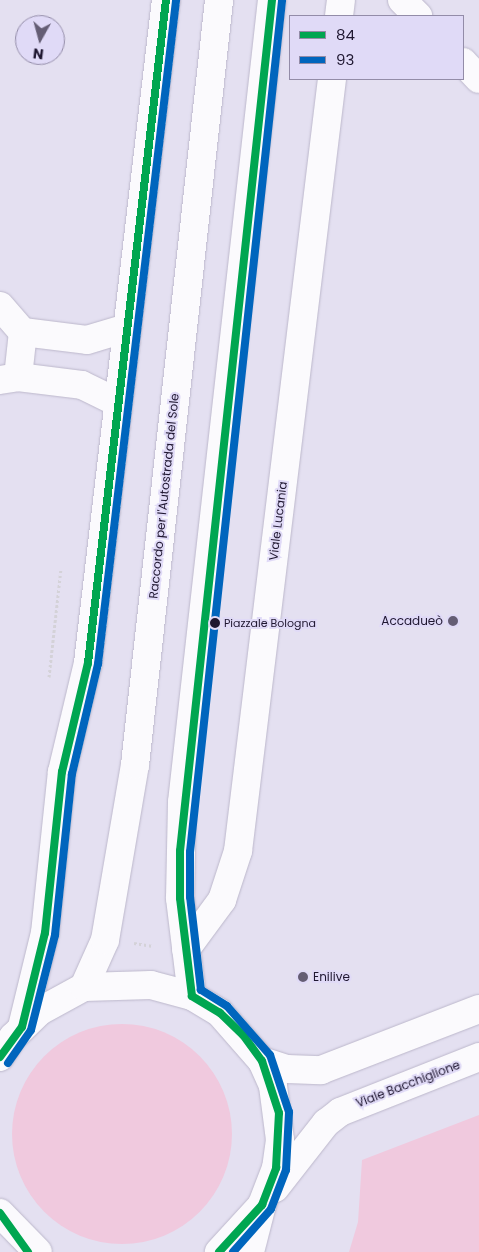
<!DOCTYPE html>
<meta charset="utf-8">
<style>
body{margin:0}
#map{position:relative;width:479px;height:1252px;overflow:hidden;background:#e4e0f1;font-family:Poppins,sans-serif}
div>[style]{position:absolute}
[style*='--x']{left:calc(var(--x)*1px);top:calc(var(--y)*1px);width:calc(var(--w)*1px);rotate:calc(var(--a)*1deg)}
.green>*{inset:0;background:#f0c9de}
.round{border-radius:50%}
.path>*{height:3px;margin-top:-1.5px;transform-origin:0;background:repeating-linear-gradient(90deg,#d4d2d8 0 2.5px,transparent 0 5px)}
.roads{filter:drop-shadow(0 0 1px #bcb7cb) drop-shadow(0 0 1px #bcb7cb)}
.street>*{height:28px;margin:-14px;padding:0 14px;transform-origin:14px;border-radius:14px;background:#fbfafd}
.secondary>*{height:28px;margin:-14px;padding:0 14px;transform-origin:14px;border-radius:14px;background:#fbfafd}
.highway>*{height:28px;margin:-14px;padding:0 14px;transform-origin:14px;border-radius:14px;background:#fbfafd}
.bus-1>*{height:8px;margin:-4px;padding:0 4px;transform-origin:4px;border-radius:4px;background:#00a651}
.bus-2>*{height:8px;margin:-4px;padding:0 4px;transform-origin:4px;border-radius:4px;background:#0065bd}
.dots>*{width:14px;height:14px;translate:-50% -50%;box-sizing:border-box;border:2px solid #e0daf7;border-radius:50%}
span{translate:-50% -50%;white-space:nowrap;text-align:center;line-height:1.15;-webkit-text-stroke:4px #e0daf7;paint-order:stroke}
.bus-label{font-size:11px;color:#1f1731}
.left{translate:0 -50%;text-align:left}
.street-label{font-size:12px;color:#1f1731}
.poi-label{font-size:12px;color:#1f1731}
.right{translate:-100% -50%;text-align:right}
.legend{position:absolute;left:289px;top:15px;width:175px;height:65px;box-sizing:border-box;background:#e0daf7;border:1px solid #938ca8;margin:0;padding:6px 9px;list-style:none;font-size:15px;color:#1f1731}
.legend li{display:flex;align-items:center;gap:10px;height:25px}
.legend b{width:25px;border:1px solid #938ca8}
.north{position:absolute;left:15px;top:15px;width:50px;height:50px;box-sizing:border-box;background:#e0daf7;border:1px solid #938ca8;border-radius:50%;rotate:187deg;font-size:14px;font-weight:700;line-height:20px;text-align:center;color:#1f1731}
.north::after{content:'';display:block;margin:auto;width:18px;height:22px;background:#645d74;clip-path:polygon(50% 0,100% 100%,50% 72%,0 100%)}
</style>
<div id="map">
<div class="green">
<div class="round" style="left:12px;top:1024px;width:220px;height:220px"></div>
<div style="clip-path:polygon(479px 1115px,479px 1252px,349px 1252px,358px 1222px,362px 1160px)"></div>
</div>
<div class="path">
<div style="--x:49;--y:677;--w:110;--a:-83.7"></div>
<div style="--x:134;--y:943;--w:19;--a:9"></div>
</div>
<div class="roads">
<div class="street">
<div style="--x:402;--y:0;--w:23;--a:45"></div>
<div style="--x:339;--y:16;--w:16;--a:-83"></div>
<div style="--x:463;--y:62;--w:23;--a:47"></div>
<div style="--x:0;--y:306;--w:35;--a:49"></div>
<div style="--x:23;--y:332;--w:64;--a:7.1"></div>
<div style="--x:87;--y:340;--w:42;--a:-16.7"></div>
<div style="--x:18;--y:377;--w:45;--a:-83.7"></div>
<div style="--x:0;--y:380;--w:18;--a:-9"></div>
<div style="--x:18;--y:377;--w:64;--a:7.1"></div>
<div style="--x:82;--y:385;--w:39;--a:26"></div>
<div style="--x:186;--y:949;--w:61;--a:-53.7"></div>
<div style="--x:222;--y:900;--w:52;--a:-71.9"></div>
<div style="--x:238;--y:851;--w:778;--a:-83.06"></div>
<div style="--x:250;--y:1252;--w:49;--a:-75.7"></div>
</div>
<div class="secondary">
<div style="--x:192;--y:996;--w:99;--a:-97"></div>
<div style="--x:180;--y:898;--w:96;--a:-88.8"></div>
<div style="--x:182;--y:802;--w:807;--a:-83.6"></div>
<div style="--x:22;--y:1027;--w:97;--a:-76.3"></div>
<div style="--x:45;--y:933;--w:162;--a:-84"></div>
<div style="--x:62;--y:772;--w:112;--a:-76.6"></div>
<div style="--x:88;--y:663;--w:668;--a:-83.29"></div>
<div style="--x:0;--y:1057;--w:24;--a:-57"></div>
<div style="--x:13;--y:1037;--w:37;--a:-44"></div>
<div style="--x:40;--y:1011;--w:50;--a:-28.6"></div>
<div style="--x:84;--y:987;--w:67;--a:-1.7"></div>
<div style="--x:151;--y:985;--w:42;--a:15"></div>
<div style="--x:192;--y:996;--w:33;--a:31"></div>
<div style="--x:220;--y:1013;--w:64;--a:48.8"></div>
<div style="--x:262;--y:1061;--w:27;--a:66"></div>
<div style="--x:273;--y:1086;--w:54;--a:82.6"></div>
<div style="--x:280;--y:1140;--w:28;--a:98"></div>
<div style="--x:276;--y:1168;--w:40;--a:111"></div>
<div style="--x:262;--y:1205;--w:64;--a:132.5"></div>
<div style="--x:262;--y:1061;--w:26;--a:18"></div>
<div style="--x:287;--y:1069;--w:34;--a:2"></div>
<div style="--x:321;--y:1070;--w:169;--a:-21.1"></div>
<div style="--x:275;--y:1188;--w:83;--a:-51.9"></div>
<div style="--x:326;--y:1123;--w:18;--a:-38"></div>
<div style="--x:340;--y:1112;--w:149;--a:-21.6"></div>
<div style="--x:0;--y:1213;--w:54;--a:45.7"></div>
</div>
<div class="highway">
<div style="--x:84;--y:987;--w:51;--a:-65.9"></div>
<div style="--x:105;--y:940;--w:178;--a:-80.3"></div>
<div style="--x:135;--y:765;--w:770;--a:-83.73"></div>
</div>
</div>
<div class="bus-1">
<div style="--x:0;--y:1057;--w:37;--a:-54"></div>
<div style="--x:22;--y:1027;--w:97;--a:-76.3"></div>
<div style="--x:45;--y:933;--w:162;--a:-84"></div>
<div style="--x:62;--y:772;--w:112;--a:-76.6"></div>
<div style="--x:88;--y:663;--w:668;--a:-83.29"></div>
<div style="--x:0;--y:1213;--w:48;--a:54.3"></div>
<div style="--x:219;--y:1252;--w:64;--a:-47.5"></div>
<div style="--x:262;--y:1205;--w:40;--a:-69"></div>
<div style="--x:276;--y:1168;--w:55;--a:-86.9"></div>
<div style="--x:279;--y:1113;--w:55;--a:-108.1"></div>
<div style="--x:262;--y:1061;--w:32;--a:-126"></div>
<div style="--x:243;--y:1035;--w:32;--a:-136"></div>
<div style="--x:220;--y:1013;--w:33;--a:-149"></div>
<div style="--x:192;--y:996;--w:99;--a:-97"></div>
<div style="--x:180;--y:898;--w:47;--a:-90"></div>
<div style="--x:180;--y:851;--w:856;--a:-83.83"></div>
</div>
<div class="bus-2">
<div style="--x:8;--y:1063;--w:40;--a:-55.1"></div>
<div style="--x:31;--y:1030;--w:98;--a:-75.8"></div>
<div style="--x:55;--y:935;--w:162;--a:-84"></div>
<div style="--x:72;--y:774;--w:113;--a:-76.7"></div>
<div style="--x:98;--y:664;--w:668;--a:-83.29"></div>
<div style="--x:233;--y:1252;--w:57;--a:-48.5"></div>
<div style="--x:271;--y:1209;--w:42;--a:-69"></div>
<div style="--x:286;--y:1170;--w:58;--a:-87"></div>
<div style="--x:289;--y:1112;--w:60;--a:-108.4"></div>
<div style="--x:270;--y:1055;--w:65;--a:-131.3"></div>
<div style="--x:227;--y:1006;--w:31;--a:-148"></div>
<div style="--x:201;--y:990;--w:94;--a:-96.7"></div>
<div style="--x:190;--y:897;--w:45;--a:-90"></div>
<div style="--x:190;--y:852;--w:856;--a:-83.83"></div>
</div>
<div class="dots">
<div style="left:453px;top:621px;background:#645d74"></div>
<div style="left:215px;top:623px;background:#1f1731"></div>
<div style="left:303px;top:977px;background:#645d74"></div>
</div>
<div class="bus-label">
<span class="left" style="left:224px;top:623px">Piazzale Bologna</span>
</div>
<div class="street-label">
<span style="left:164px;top:496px;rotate:-84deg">Raccordo per l'Autostrada del Sole</span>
<span style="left:278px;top:521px;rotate:-83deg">Viale Lucania</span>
<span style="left:408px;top:1084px;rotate:-21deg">Viale Bacchiglione</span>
</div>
<div class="poi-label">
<span class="right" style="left:443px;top:621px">Accadueò</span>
<span class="left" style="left:313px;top:977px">Enilive</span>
</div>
<ul class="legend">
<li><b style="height:6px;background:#00a651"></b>84</li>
<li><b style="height:6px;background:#0065bd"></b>93</li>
</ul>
<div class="north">N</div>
</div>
